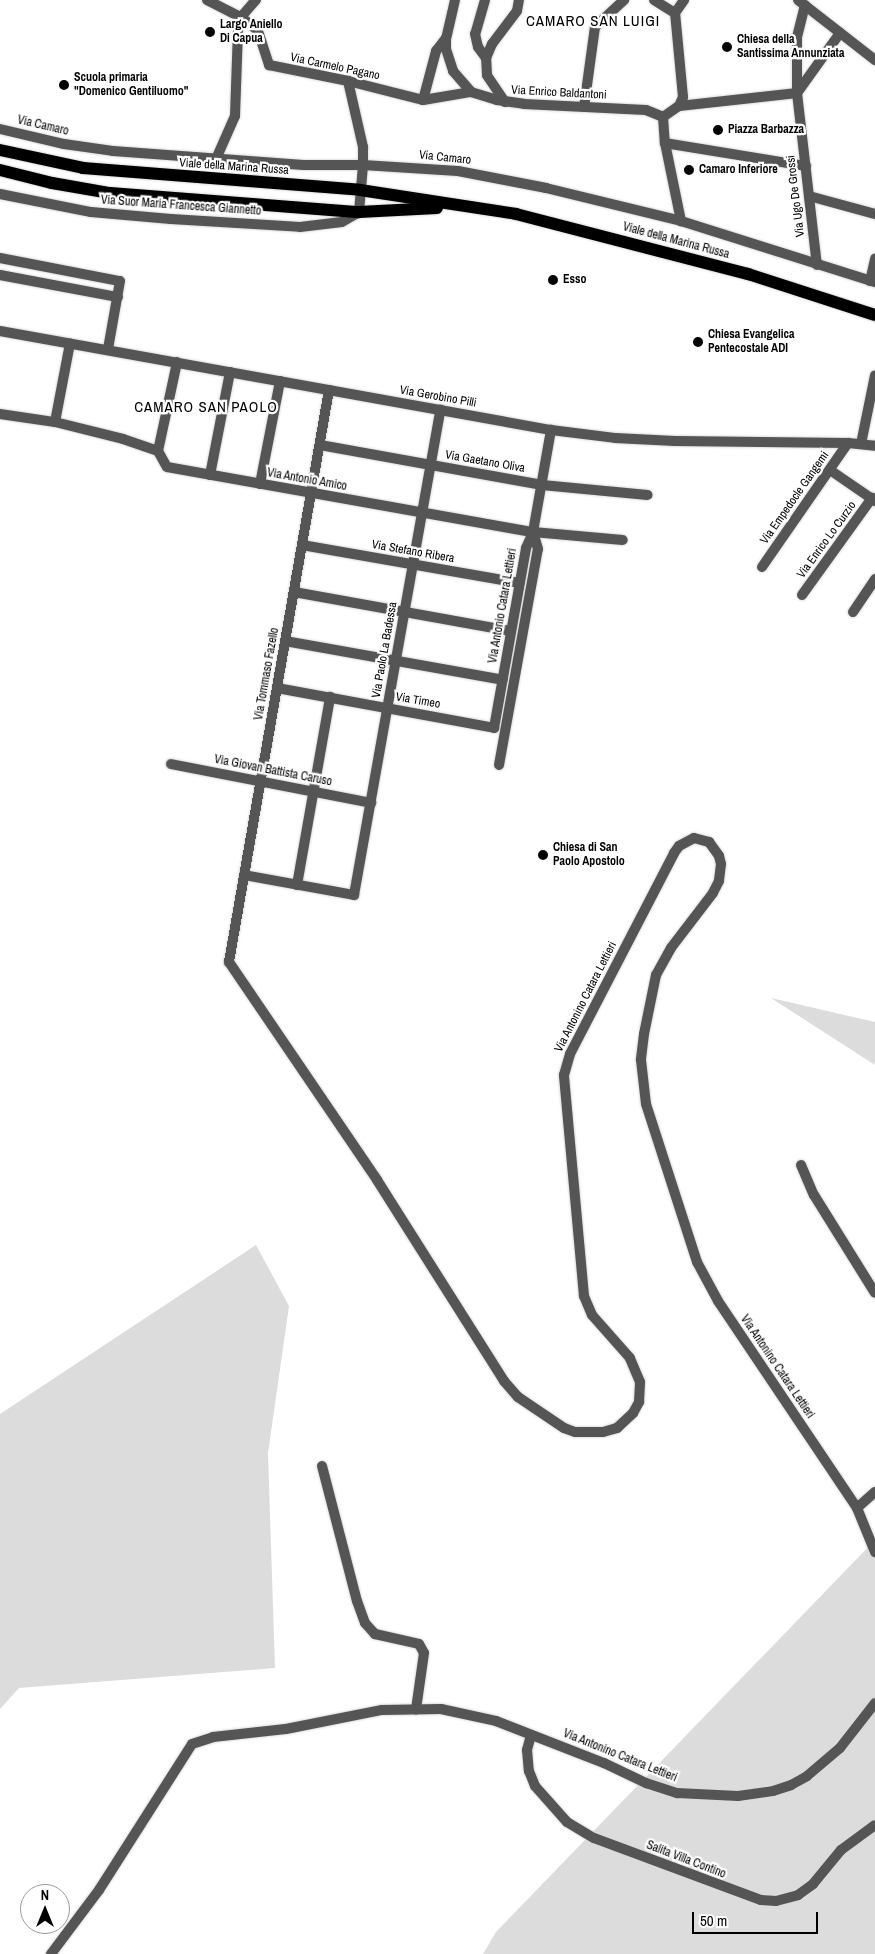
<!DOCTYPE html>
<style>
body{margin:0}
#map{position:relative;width:875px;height:1954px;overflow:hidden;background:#fff;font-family:"Archivo Narrow",sans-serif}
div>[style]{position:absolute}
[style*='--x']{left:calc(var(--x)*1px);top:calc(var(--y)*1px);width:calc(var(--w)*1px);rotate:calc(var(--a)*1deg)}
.green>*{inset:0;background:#dcdcdc}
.roads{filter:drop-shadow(0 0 1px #dbdbdb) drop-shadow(0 0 1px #dbdbdb)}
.street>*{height:10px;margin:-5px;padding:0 5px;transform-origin:5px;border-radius:5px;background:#555}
.primary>*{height:12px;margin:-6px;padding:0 6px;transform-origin:6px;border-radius:6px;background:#000}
.dots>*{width:14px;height:14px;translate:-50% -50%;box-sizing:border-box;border:2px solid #fff;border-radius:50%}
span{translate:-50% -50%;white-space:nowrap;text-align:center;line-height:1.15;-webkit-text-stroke:4.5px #fff;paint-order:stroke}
.poi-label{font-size:12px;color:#000;font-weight:700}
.left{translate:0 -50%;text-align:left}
.street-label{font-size:12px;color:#000}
.quarter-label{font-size:15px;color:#000;letter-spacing:1px}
.north{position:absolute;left:20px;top:1884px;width:50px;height:50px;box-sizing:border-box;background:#fff;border:1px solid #999;border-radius:50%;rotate:0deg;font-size:14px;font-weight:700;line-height:20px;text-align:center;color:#000}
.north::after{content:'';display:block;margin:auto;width:18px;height:22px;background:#000;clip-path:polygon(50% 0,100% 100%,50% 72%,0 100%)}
.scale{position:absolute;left:692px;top:1912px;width:126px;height:22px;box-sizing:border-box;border:2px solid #000;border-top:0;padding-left:6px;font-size:15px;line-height:18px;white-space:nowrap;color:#000;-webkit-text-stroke:4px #fff;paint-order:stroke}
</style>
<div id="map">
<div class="green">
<div style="clip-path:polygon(771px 998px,875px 1022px,875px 1065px)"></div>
<div style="clip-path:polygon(256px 1245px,289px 1306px,268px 1453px,275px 1668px,19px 1688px,0 1709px,0 1414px)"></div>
<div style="clip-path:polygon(875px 1540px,875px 1954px,483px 1954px,496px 1932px)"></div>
</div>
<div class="roads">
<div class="street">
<div style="--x:207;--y:0;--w:38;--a:27"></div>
<div style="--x:241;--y:17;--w:22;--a:39"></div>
<div style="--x:258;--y:31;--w:36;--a:72"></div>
<div style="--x:269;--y:65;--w:81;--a:11.4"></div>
<div style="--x:348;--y:81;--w:77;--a:14.2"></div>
<div style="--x:423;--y:100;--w:49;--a:-9.5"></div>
<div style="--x:471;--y:92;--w:27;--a:17"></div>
<div style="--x:497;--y:100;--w:27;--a:8"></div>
<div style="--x:524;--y:104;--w:122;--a:2.8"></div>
<div style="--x:646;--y:110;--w:18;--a:22"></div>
<div style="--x:455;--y:0;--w:39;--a:103"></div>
<div style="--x:446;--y:38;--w:11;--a:90"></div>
<div style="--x:446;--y:49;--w:23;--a:72"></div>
<div style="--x:453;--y:71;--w:28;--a:49"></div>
<div style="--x:485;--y:0;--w:35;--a:106"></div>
<div style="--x:475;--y:34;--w:13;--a:77"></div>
<div style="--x:478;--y:47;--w:14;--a:54"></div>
<div style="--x:654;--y:0;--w:25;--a:32"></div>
<div style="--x:798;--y:0;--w:98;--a:37.9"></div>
<div style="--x:805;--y:5;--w:33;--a:104"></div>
<div style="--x:797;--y:37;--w:56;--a:90"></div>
<div style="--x:797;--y:93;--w:173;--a:83.4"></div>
<div style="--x:675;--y:13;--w:16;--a:-55"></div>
<div style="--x:423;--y:100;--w:51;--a:-75.1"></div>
<div style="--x:436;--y:51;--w:16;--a:-52"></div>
<div style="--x:505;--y:102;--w:32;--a:-124"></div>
<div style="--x:487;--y:75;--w:17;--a:-93"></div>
<div style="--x:486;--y:58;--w:15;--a:-67"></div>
<div style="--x:492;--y:44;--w:41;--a:-52.9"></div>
<div style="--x:517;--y:11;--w:11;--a:-80"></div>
<div style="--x:679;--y:106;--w:119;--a:-6.3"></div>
<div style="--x:797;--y:93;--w:74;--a:-54.4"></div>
<div style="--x:584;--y:107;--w:81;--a:-82.2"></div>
<div style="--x:595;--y:27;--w:40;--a:-43"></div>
<div style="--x:663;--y:117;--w:19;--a:-35"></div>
<div style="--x:679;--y:106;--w:10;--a:-66"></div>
<div style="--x:683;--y:97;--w:84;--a:-95.4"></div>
<div style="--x:663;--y:117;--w:26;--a:86"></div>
<div style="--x:665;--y:143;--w:80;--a:78.4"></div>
<div style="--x:0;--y:129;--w:66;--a:13.2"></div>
<div style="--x:64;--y:144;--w:49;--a:8.1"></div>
<div style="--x:113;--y:151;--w:191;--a:4.2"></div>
<div style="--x:303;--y:165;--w:60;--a:0"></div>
<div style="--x:363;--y:165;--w:95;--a:3.6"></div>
<div style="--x:458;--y:171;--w:90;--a:10.9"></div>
<div style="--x:546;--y:188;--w:139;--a:13.7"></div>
<div style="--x:681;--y:221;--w:203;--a:17.5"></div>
<div style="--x:665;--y:143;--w:143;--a:9.3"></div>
<div style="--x:216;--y:159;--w:47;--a:-66.2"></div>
<div style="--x:235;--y:116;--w:88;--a:-88"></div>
<div style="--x:238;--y:28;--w:11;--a:-75"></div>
<div style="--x:241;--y:17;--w:23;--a:-49"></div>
<div style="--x:0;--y:194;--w:93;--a:11.2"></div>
<div style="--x:91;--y:212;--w:80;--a:5"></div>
<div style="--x:171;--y:219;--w:129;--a:3.5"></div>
<div style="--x:300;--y:227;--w:42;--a:-6.8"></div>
<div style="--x:342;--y:222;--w:20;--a:-30"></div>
<div style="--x:359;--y:212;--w:47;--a:-85.1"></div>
<div style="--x:363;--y:165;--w:18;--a:-90"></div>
<div style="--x:363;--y:147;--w:68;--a:-102.8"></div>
<div style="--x:809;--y:196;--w:68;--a:15.3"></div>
<div style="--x:0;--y:258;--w:122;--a:10.9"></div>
<div style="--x:120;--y:281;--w:69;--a:100"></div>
<div style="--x:0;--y:275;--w:120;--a:10.6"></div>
<div style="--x:870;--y:281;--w:23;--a:-77"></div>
<div style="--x:0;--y:331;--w:560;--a:10.19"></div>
<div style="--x:551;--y:430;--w:64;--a:7.1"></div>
<div style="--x:615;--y:438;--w:60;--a:2.9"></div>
<div style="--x:675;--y:441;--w:173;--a:0.7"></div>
<div style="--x:848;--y:443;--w:27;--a:6"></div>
<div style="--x:329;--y:390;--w:581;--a:99.92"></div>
<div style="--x:229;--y:962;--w:263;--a:55.8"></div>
<div style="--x:377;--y:1180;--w:238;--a:57.7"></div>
<div style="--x:504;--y:1381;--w:21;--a:49"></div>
<div style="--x:518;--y:1397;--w:55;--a:34"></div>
<div style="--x:564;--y:1428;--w:12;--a:20"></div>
<div style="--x:575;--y:1432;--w:28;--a:0"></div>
<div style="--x:603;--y:1432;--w:15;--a:-16"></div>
<div style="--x:617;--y:1428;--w:22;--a:-43"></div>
<div style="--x:633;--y:1413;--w:13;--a:-61"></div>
<div style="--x:639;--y:1402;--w:20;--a:-87"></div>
<div style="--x:640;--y:1382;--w:26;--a:-113"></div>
<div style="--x:630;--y:1358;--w:57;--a:-131.5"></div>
<div style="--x:592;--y:1315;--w:21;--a:-113"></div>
<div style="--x:584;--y:1296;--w:222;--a:-95.2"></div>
<div style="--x:564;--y:1075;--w:22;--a:-74"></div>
<div style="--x:570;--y:1054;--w:226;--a:-62.6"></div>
<div style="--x:674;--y:853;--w:9;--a:-54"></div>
<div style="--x:679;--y:846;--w:17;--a:-28"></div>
<div style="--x:694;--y:838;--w:16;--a:15"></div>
<div style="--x:709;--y:842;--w:17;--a:54"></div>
<div style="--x:719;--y:856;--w:8;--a:76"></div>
<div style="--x:721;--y:864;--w:17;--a:97"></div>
<div style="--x:719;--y:881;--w:13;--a:117"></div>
<div style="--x:713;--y:893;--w:69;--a:127.4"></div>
<div style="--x:671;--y:948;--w:31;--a:119"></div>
<div style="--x:656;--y:975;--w:60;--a:101.5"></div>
<div style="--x:644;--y:1034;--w:26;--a:97"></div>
<div style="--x:641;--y:1060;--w:44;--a:83.5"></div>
<div style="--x:646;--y:1104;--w:166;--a:72.1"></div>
<div style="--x:697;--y:1262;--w:44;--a:61.7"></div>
<div style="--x:718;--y:1301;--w:249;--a:56.1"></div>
<div style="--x:857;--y:1508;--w:48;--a:67.8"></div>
<div style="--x:0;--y:414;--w:56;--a:8.3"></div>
<div style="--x:55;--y:422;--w:70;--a:14"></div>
<div style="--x:123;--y:439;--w:37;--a:19"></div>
<div style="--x:158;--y:451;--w:18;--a:61"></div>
<div style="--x:167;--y:467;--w:372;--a:10.1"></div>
<div style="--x:533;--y:532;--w:90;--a:5.1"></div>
<div style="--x:55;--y:422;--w:80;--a:-79.2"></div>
<div style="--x:861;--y:444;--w:70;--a:-78.5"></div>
<div style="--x:320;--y:445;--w:226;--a:10.2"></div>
<div style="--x:542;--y:485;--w:106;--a:5.4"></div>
<div style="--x:158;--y:451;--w:91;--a:-77.9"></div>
<div style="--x:830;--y:470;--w:55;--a:34.6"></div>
<div style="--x:210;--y:475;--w:105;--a:-79"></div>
<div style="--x:260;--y:484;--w:105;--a:-79"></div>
<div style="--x:302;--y:545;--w:221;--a:9.9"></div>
<div style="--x:762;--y:567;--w:151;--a:-55.3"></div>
<div style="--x:294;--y:592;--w:220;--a:10.2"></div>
<div style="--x:802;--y:595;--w:120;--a:-54.2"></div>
<div style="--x:853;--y:612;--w:40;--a:-56"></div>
<div style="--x:285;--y:641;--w:221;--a:10.1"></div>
<div style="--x:277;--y:688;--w:221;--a:10.4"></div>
<div style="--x:494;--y:728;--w:183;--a:-79.9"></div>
<div style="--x:526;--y:548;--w:17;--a:-66"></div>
<div style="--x:533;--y:532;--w:104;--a:-80"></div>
<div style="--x:171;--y:764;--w:204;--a:11"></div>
<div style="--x:499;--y:765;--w:219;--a:-79.8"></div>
<div style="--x:538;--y:549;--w:18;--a:-106"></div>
<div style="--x:244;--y:875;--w:112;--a:10.3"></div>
<div style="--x:354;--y:895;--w:493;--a:-79.9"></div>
<div style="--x:297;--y:885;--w:191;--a:-80"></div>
<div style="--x:801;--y:1165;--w:33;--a:67"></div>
<div style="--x:814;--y:1195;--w:115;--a:58.1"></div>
<div style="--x:322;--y:1466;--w:139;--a:75.5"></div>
<div style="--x:357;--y:1601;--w:23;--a:70"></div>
<div style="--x:365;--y:1623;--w:15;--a:48"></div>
<div style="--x:375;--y:1634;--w:45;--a:12.8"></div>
<div style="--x:419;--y:1644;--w:10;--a:61"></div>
<div style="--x:424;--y:1653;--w:57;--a:98.1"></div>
<div style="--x:857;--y:1508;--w:24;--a:-42"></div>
<div style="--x:531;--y:1735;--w:16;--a:105"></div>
<div style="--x:527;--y:1750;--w:21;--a:85"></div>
<div style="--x:529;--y:1771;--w:16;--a:68"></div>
<div style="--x:535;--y:1786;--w:48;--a:48.4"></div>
<div style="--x:567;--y:1822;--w:31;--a:31"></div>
<div style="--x:594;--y:1838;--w:178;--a:20.4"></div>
<div style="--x:761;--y:1900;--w:15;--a:4"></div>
<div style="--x:776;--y:1901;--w:23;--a:-15"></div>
<div style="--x:798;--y:1895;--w:19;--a:-36"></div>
<div style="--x:813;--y:1884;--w:44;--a:-50.5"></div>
<div style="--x:841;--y:1850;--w:42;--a:-36.3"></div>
<div style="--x:51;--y:1954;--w:80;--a:-53.1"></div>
<div style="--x:99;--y:1890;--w:173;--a:-57.5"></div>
<div style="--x:192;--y:1744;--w:22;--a:-18"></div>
<div style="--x:213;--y:1737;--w:73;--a:-6.3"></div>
<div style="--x:286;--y:1729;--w:98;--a:-11.2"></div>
<div style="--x:382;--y:1710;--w:59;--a:-1"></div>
<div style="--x:441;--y:1709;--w:56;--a:12.3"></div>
<div style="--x:496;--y:1721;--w:116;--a:21.3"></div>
<div style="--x:604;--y:1763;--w:47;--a:25.5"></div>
<div style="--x:646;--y:1783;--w:33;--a:18"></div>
<div style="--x:677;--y:1793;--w:61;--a:2.8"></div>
<div style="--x:738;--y:1796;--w:35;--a:-8"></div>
<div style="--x:773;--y:1791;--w:19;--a:-18"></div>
<div style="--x:791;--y:1785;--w:18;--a:-29"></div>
<div style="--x:807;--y:1776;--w:43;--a:-40.3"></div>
<div style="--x:840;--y:1748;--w:57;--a:-52.1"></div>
</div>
<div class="primary">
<div style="--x:0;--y:150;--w:85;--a:12.2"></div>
<div style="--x:83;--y:168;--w:278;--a:4.5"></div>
<div style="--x:360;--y:190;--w:158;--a:8.7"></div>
<div style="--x:516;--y:214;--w:240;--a:14.5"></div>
<div style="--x:748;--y:274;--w:133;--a:17.9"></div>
<div style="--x:0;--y:170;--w:54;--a:14"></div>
<div style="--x:52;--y:183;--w:59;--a:9.8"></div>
<div style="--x:110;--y:193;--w:250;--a:4.4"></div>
<div style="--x:359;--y:212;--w:78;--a:-2.9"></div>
</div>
</div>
<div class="dots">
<div style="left:210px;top:32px;background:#000"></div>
<div style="left:727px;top:47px;background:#000"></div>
<div style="left:64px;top:85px;background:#000"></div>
<div style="left:718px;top:130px;background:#000"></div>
<div style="left:689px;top:170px;background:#000"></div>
<div style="left:553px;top:280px;background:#000"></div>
<div style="left:698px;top:342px;background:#000"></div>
<div style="left:543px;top:855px;background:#000"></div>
</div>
<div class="poi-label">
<span class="left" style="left:220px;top:32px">Largo Aniello<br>Di Capua</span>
<span class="left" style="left:737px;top:47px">Chiesa della<br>Santissima Annunziata</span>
<span class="left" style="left:74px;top:85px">Scuola primaria<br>"Domenico Gentiluomo"</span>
<span class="left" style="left:728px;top:130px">Piazza Barbazza</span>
<span class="left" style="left:699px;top:170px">Camaro Inferiore</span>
<span class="left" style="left:563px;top:280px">Esso</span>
<span class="left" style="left:708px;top:342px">Chiesa Evangelica<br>Pentecostale ADI</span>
<span class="left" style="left:553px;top:855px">Chiesa di San<br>Paolo Apostolo</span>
</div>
<div class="street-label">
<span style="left:335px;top:67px;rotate:12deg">Via Carmelo Pagano</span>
<span style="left:559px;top:93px;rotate:3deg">Via Enrico Baldantoni</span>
<span style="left:43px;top:126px;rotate:13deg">Via Camaro</span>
<span style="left:445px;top:158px;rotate:6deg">Via Camaro</span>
<span style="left:234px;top:167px;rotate:4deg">Viale della Marina Russa</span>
<span style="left:796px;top:196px;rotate:-97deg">Via Ugo De Grossi</span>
<span style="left:181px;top:206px;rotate:4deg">Via Suor Maria Francesca Giannetto</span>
<span style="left:676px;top:241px;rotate:15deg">Viale della Marina Russa</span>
<span style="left:438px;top:397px;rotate:10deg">Via Gerobino Pilli</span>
<span style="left:485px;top:462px;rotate:10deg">Via Gaetano Oliva</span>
<span style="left:307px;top:480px;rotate:10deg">Via Antonio Amico</span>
<span style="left:795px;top:498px;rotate:-55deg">Via Empedocle Gangemi</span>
<span style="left:827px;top:540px;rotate:-54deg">Via Enrico Lo Curzio</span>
<span style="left:413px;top:552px;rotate:10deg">Via Stefano Ribera</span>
<span style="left:503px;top:606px;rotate:-80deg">Via Antonio Catara Lettieri</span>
<span style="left:385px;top:650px;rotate:-80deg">Via Paolo La Badessa</span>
<span style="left:267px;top:674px;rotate:-80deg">Via Tommaso Fazello</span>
<span style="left:418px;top:701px;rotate:10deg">Via Timeo</span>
<span style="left:273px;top:771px;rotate:11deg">Via Giovan Battista Caruso</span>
<span style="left:586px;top:997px;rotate:-63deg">Via Antonino Catara Lettieri</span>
<span style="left:777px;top:1367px;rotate:56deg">Via Antonino Catara Lettieri</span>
<span style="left:620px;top:1756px;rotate:22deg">Via Antonino Catara Lettieri</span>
<span style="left:686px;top:1860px;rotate:21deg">Salita Villa Contino</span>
</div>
<div class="quarter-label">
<span style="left:593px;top:21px">CAMARO SAN LUIGI</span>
<span style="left:206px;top:407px">CAMARO SAN PAOLO</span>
</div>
<div class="north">N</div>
<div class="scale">50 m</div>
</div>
